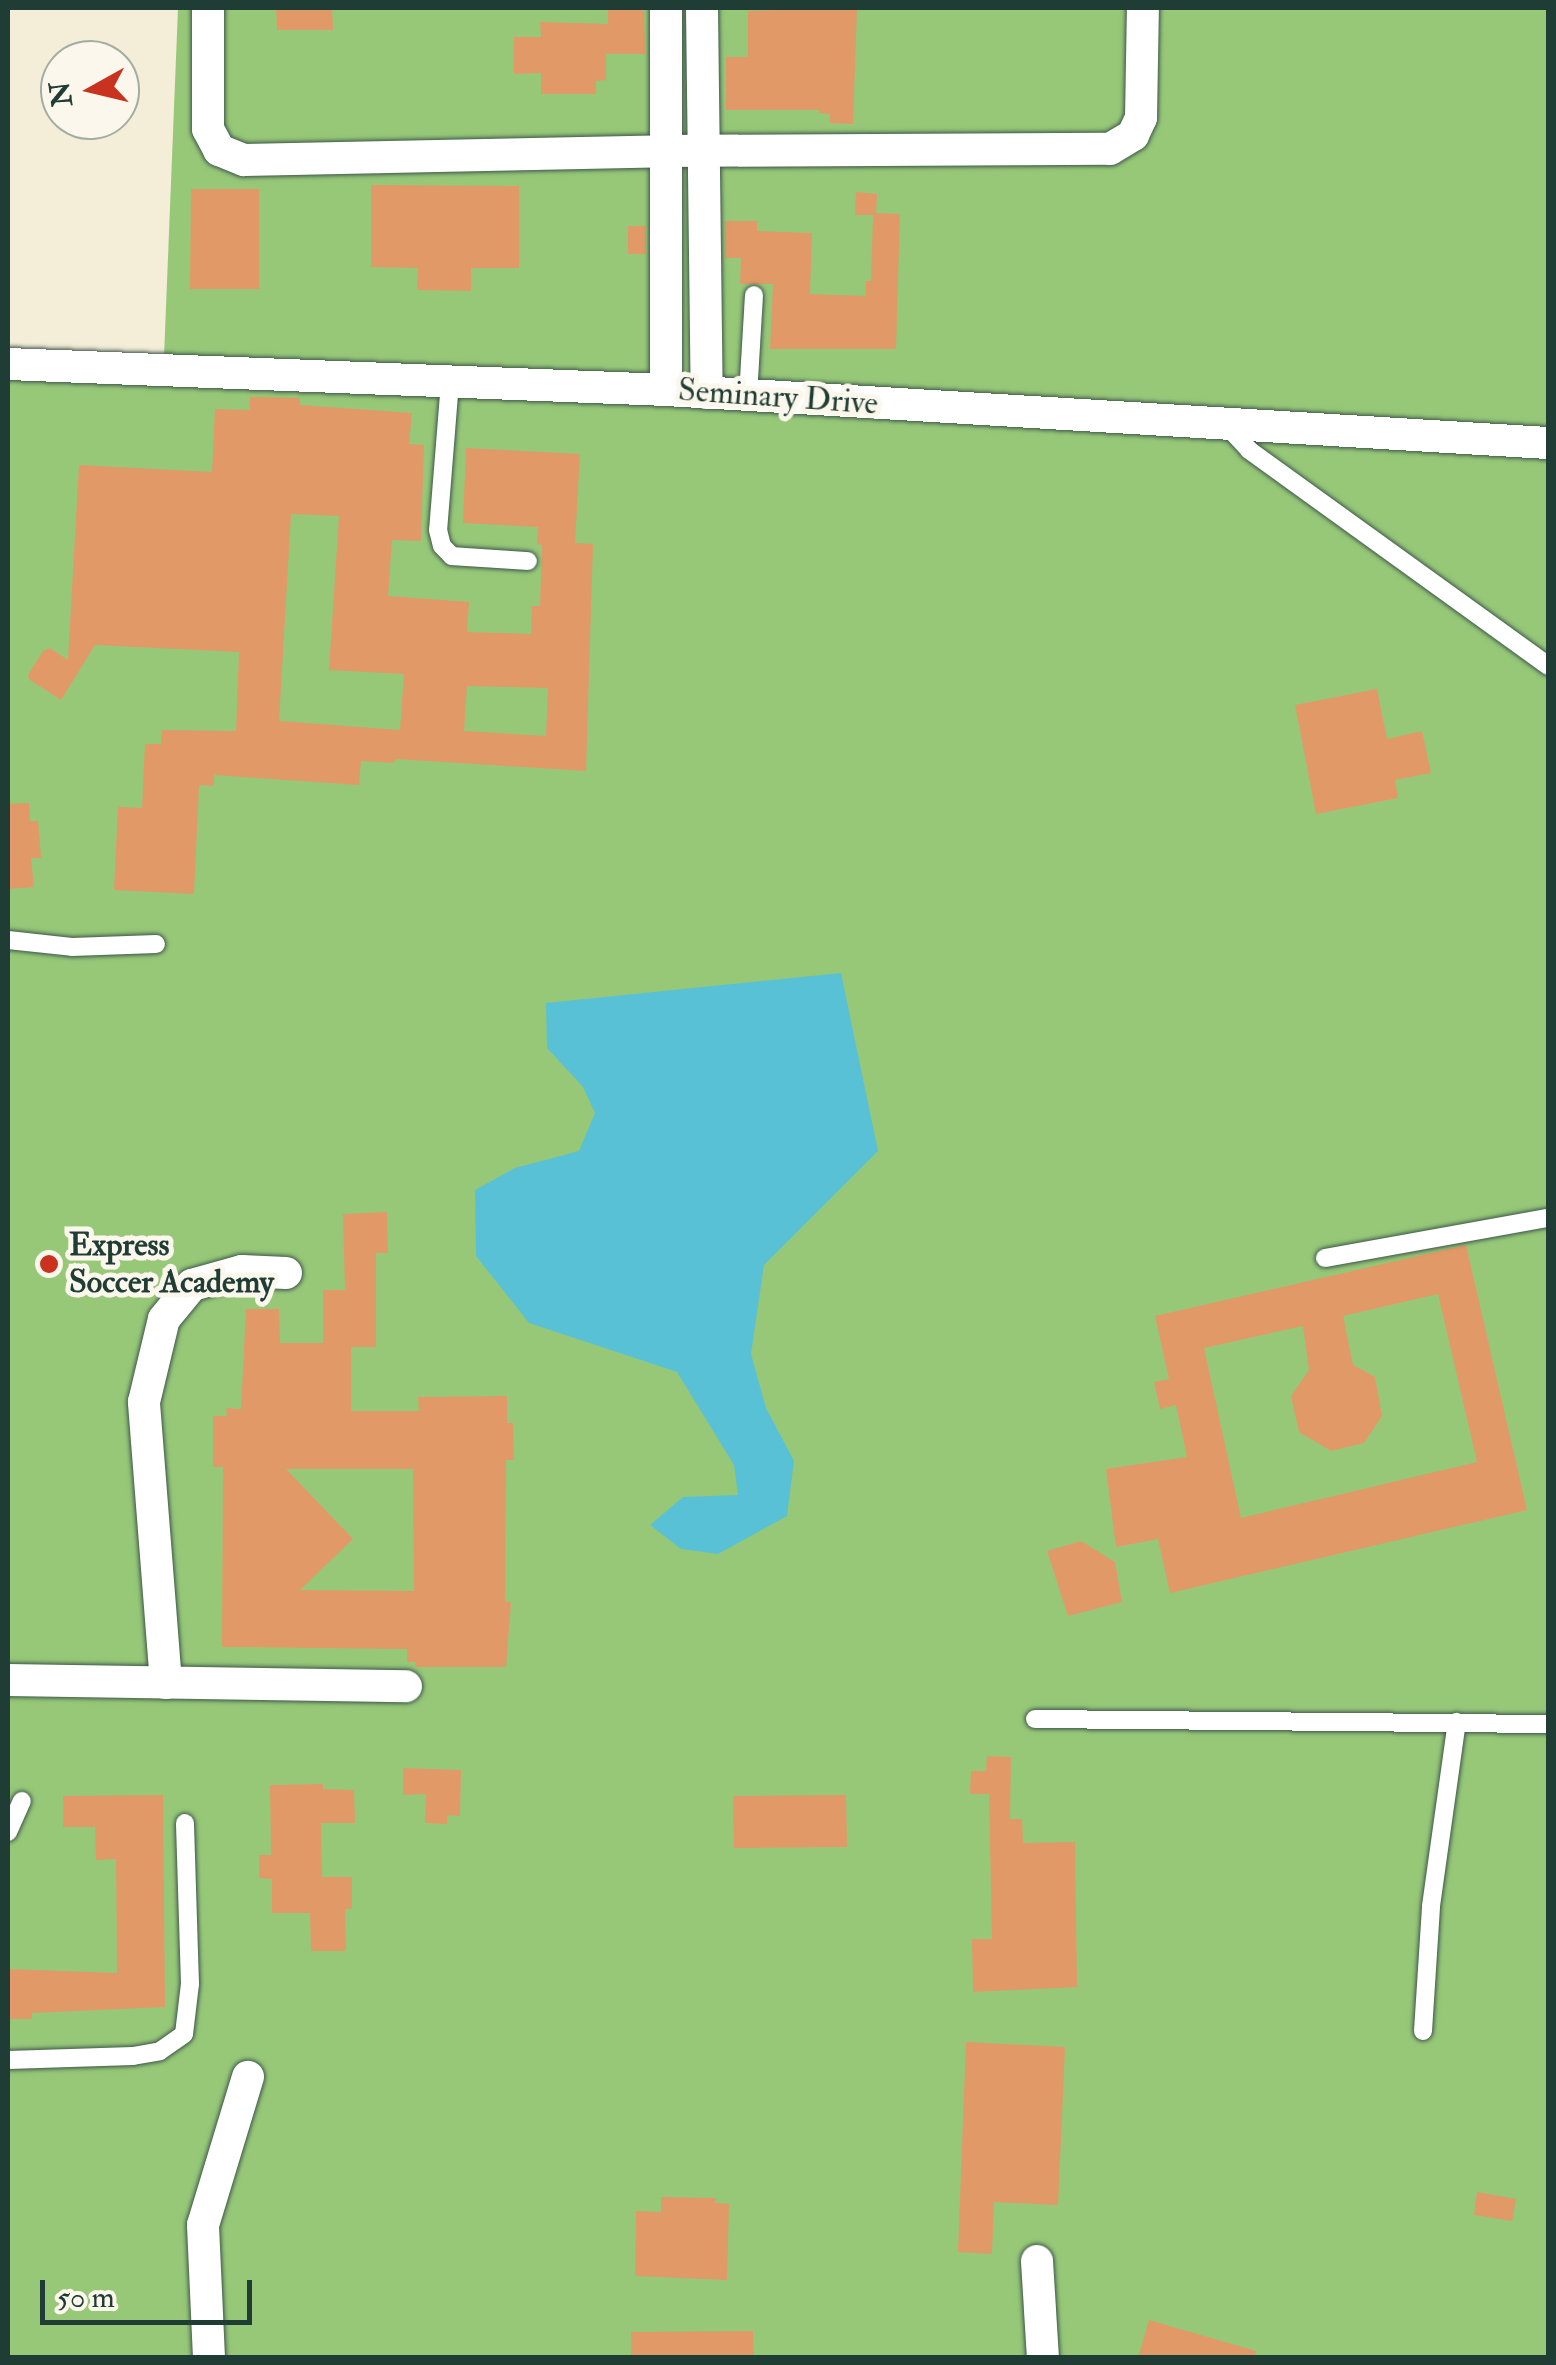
<!DOCTYPE html>
<style>
body{margin:0}
#map{position:relative;width:1556px;height:2365px;overflow:hidden;background:#f4edd7;font-family:"IM FELL Double Pica",serif}
div>[style]{position:absolute}
[style*='--x']{left:calc(var(--x)*1px);top:calc(var(--y)*1px);width:calc(var(--w)*1px);rotate:calc(var(--a)*1deg)}
.green>*{inset:0;background:#97c878}
.water>*{inset:0;background:#59c1d5}
.building>*{inset:0;background:#e29968}
.roads{filter:drop-shadow(0 0 2px #3f574c) drop-shadow(0 0 2px #3f574c)}
.service>*{height:18px;margin:-9px;padding:0 9px;transform-origin:9px;border-radius:9px;background:#fff}
.minor>*{height:32px;margin:-16px;padding:0 16px;transform-origin:16px;border-radius:16px;background:#fff}
.dots>*{width:28px;height:28px;translate:-50% -50%;box-sizing:border-box;border:5px solid #fbf7ec;border-radius:50%}
span{translate:-50% -50%;white-space:nowrap;text-align:center;line-height:1.15;-webkit-text-stroke:10px #fbf7ec;paint-order:stroke}
.street-label{font-size:32px;color:#1f3d34}
.poi-label{font-size:32px;color:#1f3d34;font-weight:700}
.left{translate:0 -50%;text-align:left}
.frame{position:absolute;inset:0;border:10px solid #1f3d34;pointer-events:none}
.north{position:absolute;left:40px;top:40px;width:100px;height:100px;box-sizing:border-box;background:#fbf7ec;border:2px solid #a3ada2;border-radius:50%;rotate:262deg;font-size:28px;font-weight:700;line-height:40px;text-align:center;color:#1f3d34}
.north::after{content:'';display:block;margin:auto;width:35px;height:45px;background:#c8321e;clip-path:polygon(50% 0,100% 100%,50% 72%,0 100%)}
.scale{position:absolute;left:40px;top:2280px;width:212px;height:45px;box-sizing:border-box;border:5px solid #1f3d34;border-top:0;padding-left:12px;font-size:30px;line-height:35px;white-space:nowrap;color:#1f3d34;-webkit-text-stroke:8px #fbf7ec;paint-order:stroke}
</style>
<div id="map">
<div class="green">
<div style="clip-path:polygon(178px 8px,1548px 8px,1548px 2357px,8px 2357px,8px 358px,164px 357px)"></div>
</div>
<div class="water">
<div style="clip-path:polygon(841px 973px,878px 1151px,764px 1265px,751px 1354px,766px 1408px,794px 1461px,787px 1516px,718px 1554px,681px 1549px,650px 1525px,683px 1497px,738px 1495px,734px 1465px,677px 1372px,529px 1323px,476px 1256px,475px 1190px,515px 1168px,579px 1151px,595px 1113px,583px 1087px,547px 1048px,546px 1003px)"></div>
</div>
<div class="building">
<div style="clip-path:polygon(276px 8px,332px 8px,333px 30px,277px 30px)"></div>
<div style="clip-path:polygon(608px 8px,644px 8px,645px 54px,606px 54px,606px 80px,596px 81px,596px 94px,541px 94px,541px 73px,514px 74px,514px 37px,541px 37px,540px 22px,608px 24px)"></div>
<div style="clip-path:polygon(834px 8px,857px 8px,853px 124px,830px 123px,830px 114px,819px 113px,819px 110px,726px 110px,726px 57px,748px 57px,748px 11px)"></div>
<div style="clip-path:polygon(371px 185px,519px 186px,519px 268px,471px 268px,471px 291px,417px 290px,418px 268px,371px 267px)"></div>
<div style="clip-path:polygon(191px 189px,259px 189px,259px 289px,190px 289px)"></div>
<div style="clip-path:polygon(856px 192px,877px 194px,876px 213px,900px 214px,896px 349px,770px 349px,773px 284px,740px 284px,741px 258px,725px 258px,725px 221px,757px 221px,757px 231px,812px 233px,810px 294px,866px 296px,866px 281px,871px 281px,873px 215px,855px 215px)"></div>
<div style="clip-path:polygon(628px 226px,646px 226px,646px 254px,628px 254px)"></div>
<div style="clip-path:polygon(evenodd,250px 397px,300px 398px,300px 405px,412px 413px,409px 444px,424px 445px,421px 541px,392px 540px,388px 596px,469px 602px,467px 632px,531px 634px,532px 606px,540px 606px,542px 545px,537px 544px,538px 527px,463px 523px,466px 448px,580px 454px,575px 543px,593px 544px,586px 771px,395px 759px,394px 763px,361px 761px,359px 785px,214px 775px,214px 786px,199px 785px,194px 894px,114px 890px,118px 807px,142px 808px,145px 744px,161px 744px,162px 730px,236px 731px,239px 652px,95px 645px,61px 700px,30px 680px,28px 675px,43px 651px,50px 648px,68px 660px,79px 465px,212px 472px,215px 409px,250px 410px,250px 397px,291px 514px,339px 516px,329px 670px,404px 674px,400px 730px,279px 721px,291px 514px,250px 397px,467px 686px,548px 688px,546px 736px,464px 731px,467px 686px)"></div>
<div style="clip-path:polygon(1377px 689px,1387px 739px,1422px 731px,1431px 773px,1395px 780px,1398px 798px,1316px 814px,1295px 705px)"></div>
<div style="clip-path:polygon(29px 803px,30px 821px,38px 821px,41px 858px,31px 858px,34px 887px,8px 889px,8px 804px)"></div>
<div style="clip-path:polygon(evenodd,387px 1212px,388px 1253px,376px 1253px,376px 1347px,351px 1347px,351px 1411px,419px 1411px,418px 1397px,507px 1396px,507px 1423px,513px 1423px,514px 1460px,506px 1460px,505px 1602px,511px 1602px,506px 1667px,416px 1667px,415px 1662px,407px 1662px,407px 1649px,222px 1647px,223px 1467px,213px 1467px,213px 1416px,227px 1416px,226px 1408px,241px 1409px,246px 1309px,279px 1309px,280px 1343px,323px 1343px,323px 1290px,345px 1290px,343px 1214px,387px 1212px,286px 1469px,413px 1469px,414px 1591px,300px 1590px,353px 1539px,286px 1469px)"></div>
<div style="clip-path:polygon(evenodd,1466px 1245px,1527px 1510px,1170px 1593px,1158px 1539px,1116px 1547px,1106px 1469px,1187px 1457px,1176px 1405px,1160px 1409px,1154px 1382px,1169px 1379px,1155px 1316px,1466px 1245px,1438px 1294px,1477px 1462px,1241px 1518px,1204px 1348px,1303px 1326px,1309px 1370px,1291px 1396px,1299px 1432px,1331px 1451px,1364px 1443px,1382px 1416px,1375px 1377px,1353px 1365px,1343px 1316px,1438px 1294px)"></div>
<div style="clip-path:polygon(1081px 1541px,1115px 1562px,1122px 1602px,1068px 1616px,1047px 1551px)"></div>
<div style="clip-path:polygon(987px 1756px,1011px 1757px,1010px 1819px,1022px 1819px,1023px 1843px,1075px 1842px,1077px 1987px,973px 1992px,972px 1939px,992px 1939px,989px 1794px,970px 1794px,971px 1771px,986px 1771px)"></div>
<div style="clip-path:polygon(403px 1768px,461px 1770px,460px 1816px,447px 1815px,447px 1824px,425px 1823px,426px 1794px,403px 1795px)"></div>
<div style="clip-path:polygon(323px 1784px,323px 1789px,354px 1790px,355px 1823px,321px 1823px,322px 1877px,352px 1877px,352px 1909px,345px 1909px,346px 1951px,311px 1951px,310px 1913px,272px 1913px,272px 1879px,259px 1878px,259px 1855px,271px 1855px,270px 1785px)"></div>
<div style="clip-path:polygon(163px 1795px,165px 2007px,32px 2013px,32px 2019px,8px 2019px,8px 1969px,117px 1973px,116px 1859px,96px 1860px,95px 1827px,63px 1827px,63px 1796px)"></div>
<div style="clip-path:polygon(846px 1795px,847px 1847px,734px 1848px,733px 1796px)"></div>
<div style="clip-path:polygon(966px 2042px,1065px 2047px,1058px 2205px,994px 2202px,992px 2254px,958px 2252px)"></div>
<div style="clip-path:polygon(1477px 2192px,1516px 2199px,1512px 2221px,1474px 2215px)"></div>
<div style="clip-path:polygon(661px 2197px,716px 2198px,715px 2203px,729px 2204px,727px 2280px,635px 2276px,636px 2211px,661px 2212px)"></div>
<div style="clip-path:polygon(1149px 2320px,1256px 2351px,1255px 2358px,1138px 2358px)"></div>
<div style="clip-path:polygon(753px 2331px,754px 2358px,631px 2358px,631px 2332px)"></div>
</div>
<div class="roads">
<div class="service">
<div style="--x:450;--y:382;--w:148;--a:94.6"></div>
<div style="--x:438;--y:530;--w:16;--a:76"></div>
<div style="--x:442;--y:546;--w:14;--a:45"></div>
<div style="--x:452;--y:556;--w:76;--a:3.8"></div>
<div style="--x:748;--y:396;--w:101;--a:-86.6"></div>
<div style="--x:1226;--y:425;--w:34;--a:47"></div>
<div style="--x:1249;--y:450;--w:369;--a:35.8"></div>
<div style="--x:8;--y:940;--w:64;--a:6.2"></div>
<div style="--x:72;--y:947;--w:84;--a:-2"></div>
<div style="--x:1325;--y:1258;--w:227;--a:-10.2"></div>
<div style="--x:1035;--y:1719;--w:513;--a:0.56"></div>
<div style="--x:8;--y:1832;--w:34;--a:-66"></div>
<div style="--x:1423;--y:2031;--w:125;--a:-86.3"></div>
<div style="--x:1431;--y:1906;--w:186;--a:-82"></div>
<div style="--x:8;--y:2060;--w:125;--a:-1.8"></div>
<div style="--x:133;--y:2056;--w:27;--a:-10"></div>
<div style="--x:160;--y:2051;--w:29;--a:-35"></div>
<div style="--x:184;--y:2034;--w:50;--a:-83.2"></div>
<div style="--x:190;--y:1984;--w:161;--a:-91.8"></div>
</div>
<div class="minor">
<div style="--x:208;--y:8;--w:121;--a:90"></div>
<div style="--x:208;--y:129;--w:24;--a:62"></div>
<div style="--x:219;--y:150;--w:27;--a:22"></div>
<div style="--x:244;--y:160;--w:422;--a:-1.2"></div>
<div style="--x:666;--y:151;--w:444;--a:-0.3"></div>
<div style="--x:1110;--y:149;--w:27;--a:-31"></div>
<div style="--x:1133;--y:135;--w:19;--a:-65"></div>
<div style="--x:1141;--y:118;--w:110;--a:-89"></div>
<div style="--x:666;--y:8;--w:382;--a:90"></div>
<div style="--x:702;--y:8;--w:385;--a:89.3"></div>
<div style="--x:8;--y:364;--w:659;--a:2.26"></div>
<div style="--x:666;--y:390;--w:884;--a:3.44"></div>
<div style="--x:8;--y:1680;--w:398;--a:0.9"></div>
<div style="--x:166;--y:1683;--w:282;--a:-94.5"></div>
<div style="--x:144;--y:1402;--w:85;--a:-76.5"></div>
<div style="--x:164;--y:1319;--w:44;--a:-50.5"></div>
<div style="--x:192;--y:1285;--w:52;--a:-15.6"></div>
<div style="--x:242;--y:1271;--w:44;--a:2.6"></div>
<div style="--x:1037;--y:2261;--w:97;--a:86.5"></div>
<div style="--x:209;--y:2358;--w:133;--a:-92.6"></div>
<div style="--x:203;--y:2225;--w:155;--a:-73.1"></div>
</div>
</div>
<div class="dots">
<div style="left:49px;top:1264px;background:#c8321e"></div>
</div>
<div class="street-label">
<span style="left:778px;top:397px;rotate:4deg">Seminary Drive</span>
</div>
<div class="poi-label">
<span class="left" style="left:69px;top:1264px">Express<br>Soccer Academy</span>
</div>
<div class="frame"></div>
<div class="north">N</div>
<div class="scale">50 m</div>
</div>
